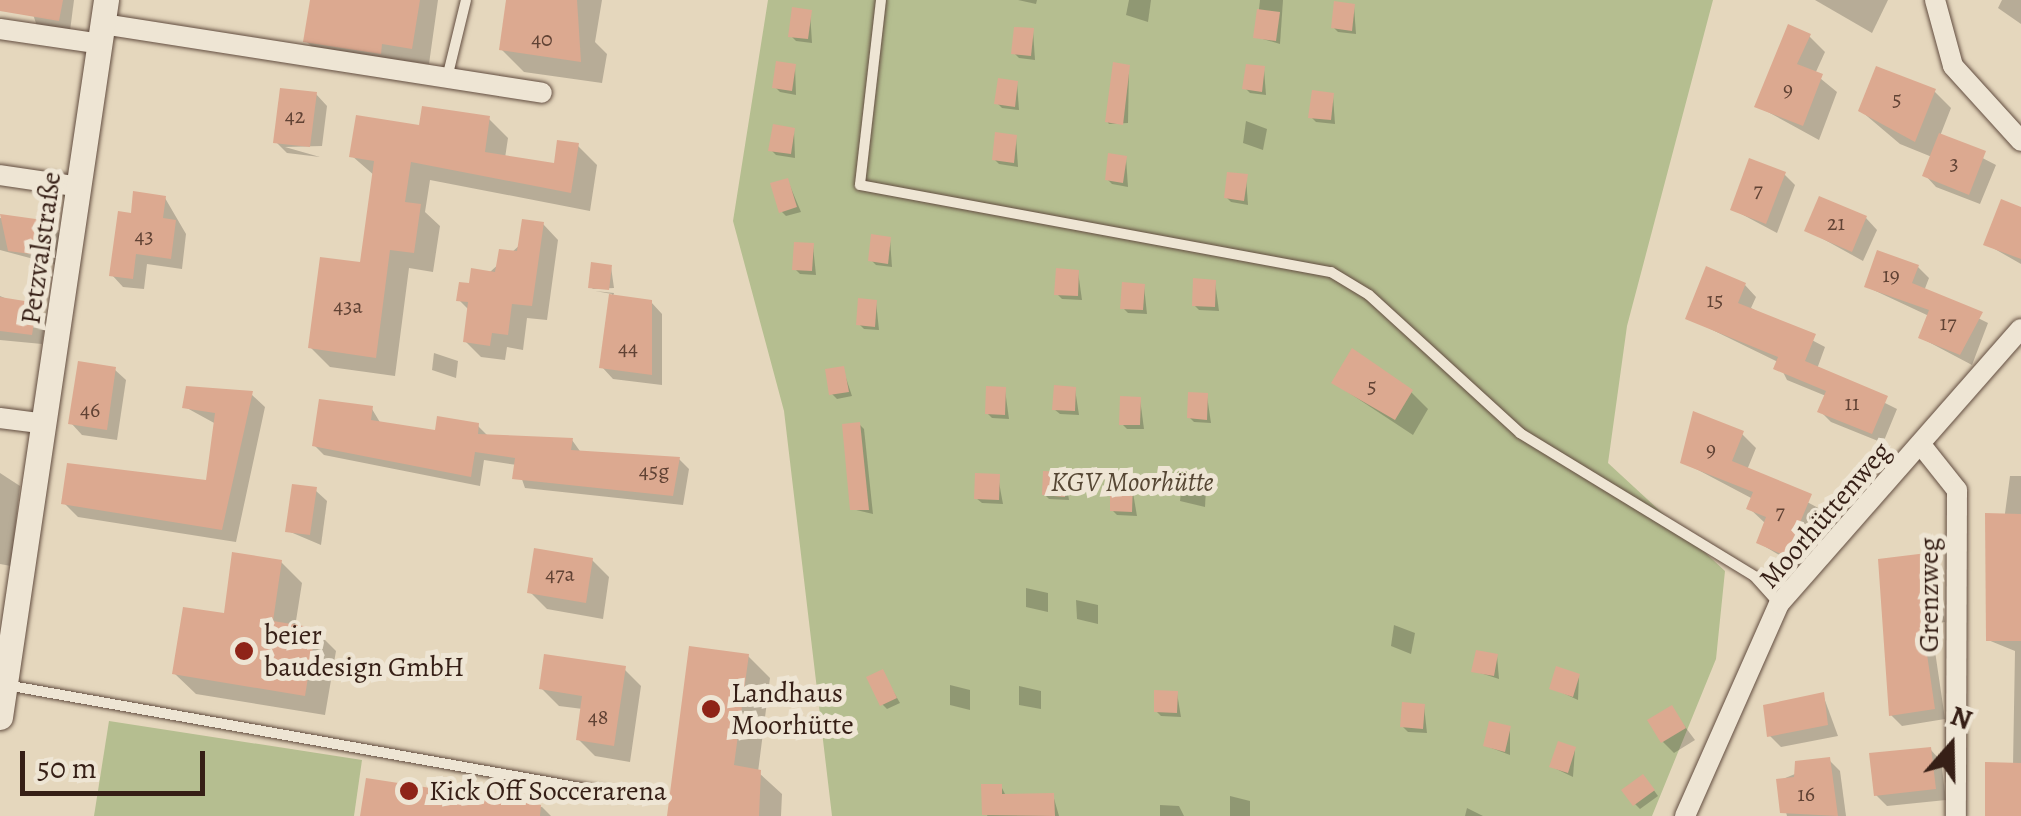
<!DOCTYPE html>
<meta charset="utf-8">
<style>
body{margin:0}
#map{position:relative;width:2021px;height:816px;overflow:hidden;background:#e5d7bd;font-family:Alegreya,serif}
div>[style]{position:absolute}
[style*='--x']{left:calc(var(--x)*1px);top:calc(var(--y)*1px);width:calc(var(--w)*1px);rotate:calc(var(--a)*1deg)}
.green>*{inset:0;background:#b5be90}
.shadow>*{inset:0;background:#0003}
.building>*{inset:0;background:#dca990}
.roads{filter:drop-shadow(0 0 2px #624d40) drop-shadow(0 0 2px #624d40)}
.service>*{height:10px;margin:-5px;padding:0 5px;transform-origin:5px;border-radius:5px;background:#eee5d4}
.minor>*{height:20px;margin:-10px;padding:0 10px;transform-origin:10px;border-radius:10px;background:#eee5d4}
.tertiary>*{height:25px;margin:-12.5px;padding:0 12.5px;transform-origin:12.5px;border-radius:12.5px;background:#eee5d4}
.dots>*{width:28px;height:28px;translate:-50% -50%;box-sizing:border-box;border:5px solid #eee5d4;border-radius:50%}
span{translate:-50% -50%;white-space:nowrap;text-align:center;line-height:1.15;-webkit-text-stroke:10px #eee5d4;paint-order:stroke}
.number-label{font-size:22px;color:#604234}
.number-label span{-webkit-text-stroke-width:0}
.street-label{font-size:28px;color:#361f16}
.park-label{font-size:28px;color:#564734;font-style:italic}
.poi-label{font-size:28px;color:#361f16}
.left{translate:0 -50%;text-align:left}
.north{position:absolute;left:1901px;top:696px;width:100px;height:100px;-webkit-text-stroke:8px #eee5d4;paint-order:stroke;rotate:20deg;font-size:28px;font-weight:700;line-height:40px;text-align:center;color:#361f16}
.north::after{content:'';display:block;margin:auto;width:35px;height:45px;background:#361f16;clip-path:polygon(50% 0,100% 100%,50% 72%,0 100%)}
.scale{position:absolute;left:20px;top:751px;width:185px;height:45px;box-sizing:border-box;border:5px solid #361f16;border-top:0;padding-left:12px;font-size:30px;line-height:35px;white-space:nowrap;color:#361f16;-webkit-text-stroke:8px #eee5d4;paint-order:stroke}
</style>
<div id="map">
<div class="green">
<div style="clip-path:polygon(768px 0,1713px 0,1627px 326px,1608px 463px,1725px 571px,1716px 659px,1652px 816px,832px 816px,784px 411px,733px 221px)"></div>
<div style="clip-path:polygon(109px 721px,362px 760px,354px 816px,94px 816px)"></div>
</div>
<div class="shadow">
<div style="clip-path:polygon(28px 0,74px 0,70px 31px,37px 26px)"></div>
<div style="clip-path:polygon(312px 0,438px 0,429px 64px,398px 60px,397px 69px,323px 58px,306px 41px)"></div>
<div style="clip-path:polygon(509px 0,602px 0,595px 42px,607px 54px,602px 83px,524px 72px,502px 50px)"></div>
<div style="clip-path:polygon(1018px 0,1037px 0,1036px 4px)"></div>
<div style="clip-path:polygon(1129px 0,1151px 0,1148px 22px,1126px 15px)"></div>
<div style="clip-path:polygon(1260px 0,1283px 0,1280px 44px,1256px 37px)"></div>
<div style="clip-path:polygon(1815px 0,1888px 0,1872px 33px)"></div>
<div style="clip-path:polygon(2002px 0,2021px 0,2021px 24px,1998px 8px)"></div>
<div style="clip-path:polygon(1354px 6px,1356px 34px,1338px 32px,1333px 27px)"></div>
<div style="clip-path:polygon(810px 12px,812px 43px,796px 41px,791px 36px)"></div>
<div style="clip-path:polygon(1033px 31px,1035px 60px,1019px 58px,1014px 53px)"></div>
<div style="clip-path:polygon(1809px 36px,1825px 52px,1815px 74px,1837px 92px,1819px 140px,1757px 106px)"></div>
<div style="clip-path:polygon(795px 66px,796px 95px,780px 92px,775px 87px)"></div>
<div style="clip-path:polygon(1129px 67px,1128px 123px,1109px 124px,1107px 121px)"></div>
<div style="clip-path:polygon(1264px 69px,1266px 95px,1250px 93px,1245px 88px)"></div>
<div style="clip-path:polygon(1017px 83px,1019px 110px,1002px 108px,997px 103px)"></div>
<div style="clip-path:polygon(1934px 91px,1951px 108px,1940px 136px,1996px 165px,1980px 204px,1936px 187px,1925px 175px,1932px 157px,1900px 144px,1861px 111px)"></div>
<div style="clip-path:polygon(316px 94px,327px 106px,322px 146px,285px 147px,320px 157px,287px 153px,276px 142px)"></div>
<div style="clip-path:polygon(1333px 96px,1335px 124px,1316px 122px,1311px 117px)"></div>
<div style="clip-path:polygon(489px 119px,508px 138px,505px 158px,556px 166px,578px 146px,597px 165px,590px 211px,430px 180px,425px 212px,440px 226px,433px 272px,409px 268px,395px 376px,330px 367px,311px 348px,363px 265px,375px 176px,352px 156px,421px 128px)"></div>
<div style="clip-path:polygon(1246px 121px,1267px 129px,1263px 150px,1243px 143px)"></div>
<div style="clip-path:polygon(794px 130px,795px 158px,776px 155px,771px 150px)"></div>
<div style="clip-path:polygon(1016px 137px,1018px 167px,999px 164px,994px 159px)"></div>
<div style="clip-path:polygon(1126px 158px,1128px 187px,1112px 184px,1107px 179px)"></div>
<div style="clip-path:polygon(1784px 174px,1795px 185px,1777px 233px,1732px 209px)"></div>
<div style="clip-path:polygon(1246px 177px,1248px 205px,1231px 202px,1226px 197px)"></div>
<div style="clip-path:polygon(788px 181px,801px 212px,786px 216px,781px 211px)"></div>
<div style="clip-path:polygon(165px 198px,186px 234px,182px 269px,147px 264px,144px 289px,123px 287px,112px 275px,133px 216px)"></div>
<div style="clip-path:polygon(2021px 210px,2021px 264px,1986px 244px)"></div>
<div style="clip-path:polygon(0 218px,49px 223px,60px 234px,56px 265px,0 250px)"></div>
<div style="clip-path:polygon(1866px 218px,1877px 230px,1863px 261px,1807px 230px)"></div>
<div style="clip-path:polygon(543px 224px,558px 240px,547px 320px,527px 318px,523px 350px,507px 347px,505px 360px,481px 357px,465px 341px,469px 310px,459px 300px)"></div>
<div style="clip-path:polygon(890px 239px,892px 267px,876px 265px,871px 260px)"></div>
<div style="clip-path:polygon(813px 246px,816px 275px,800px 274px,795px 269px)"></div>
<div style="clip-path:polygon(611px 267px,614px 288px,593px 289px,591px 287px)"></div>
<div style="clip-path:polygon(1918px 267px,1929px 278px,1924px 291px,1988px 323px,1972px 365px,1921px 338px,1929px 316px,1867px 287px)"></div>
<div style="clip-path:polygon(1078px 272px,1082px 300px,1062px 299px,1057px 294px)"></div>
<div style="clip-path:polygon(1215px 282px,1219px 311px,1199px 310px,1194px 305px)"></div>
<div style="clip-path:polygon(1745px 285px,1756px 297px,1751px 308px,1825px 347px,1817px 369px,1897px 409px,1883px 443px,1831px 422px,1820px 411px,1826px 396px,1787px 380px,1778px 362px,1688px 318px)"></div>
<div style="clip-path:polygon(1144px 286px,1147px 314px,1128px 313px,1123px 308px)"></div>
<div style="clip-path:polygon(595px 291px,614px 293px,613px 297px,651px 302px,662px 314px,662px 385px,613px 379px,602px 367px,612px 294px)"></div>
<div style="clip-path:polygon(0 296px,46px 316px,42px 344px,0 340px)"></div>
<div style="clip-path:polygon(876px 302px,879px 330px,864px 329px,859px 324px)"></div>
<div style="clip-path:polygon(434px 353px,458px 361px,456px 378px,432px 370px)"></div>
<div style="clip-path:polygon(114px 369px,126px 380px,117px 440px,82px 435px,71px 423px)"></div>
<div style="clip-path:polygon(843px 369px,852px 396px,837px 399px,832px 394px)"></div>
<div style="clip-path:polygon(1334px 383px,1411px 392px,1428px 409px,1413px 435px)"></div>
<div style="clip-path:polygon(1075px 389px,1079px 415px,1060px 414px,1054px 409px)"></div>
<div style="clip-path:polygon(1005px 390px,1009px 419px,992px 418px,987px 413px)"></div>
<div style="clip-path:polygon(251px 394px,265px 407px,236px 542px,78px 517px,64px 503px,208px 483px,216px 424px,185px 407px)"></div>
<div style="clip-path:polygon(1207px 396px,1211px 423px,1194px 422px,1189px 417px)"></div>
<div style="clip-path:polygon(1140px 399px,1144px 429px,1127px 429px,1122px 424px)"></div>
<div style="clip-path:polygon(372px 409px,381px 424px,437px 432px,478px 426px,489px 437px,572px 440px,582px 454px,679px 459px,689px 469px,683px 505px,525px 488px,517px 465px,484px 460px,480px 486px,324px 455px,314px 445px)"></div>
<div style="clip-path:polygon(859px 424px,864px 429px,873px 514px,852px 509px)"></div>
<div style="clip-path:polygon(1742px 434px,1756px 448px,1747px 470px,1824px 511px,1801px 568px,1759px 543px,1766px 524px,1749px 508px,1753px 499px,1683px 462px)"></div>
<div style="clip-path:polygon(0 473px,20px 486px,11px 566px,0 564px)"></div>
<div style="clip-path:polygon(1065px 475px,1069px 500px,1049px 499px,1044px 494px)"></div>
<div style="clip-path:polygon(2010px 476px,2021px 476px,2021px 816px,1987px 816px,2013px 765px,2015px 651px,1988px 640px)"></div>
<div style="clip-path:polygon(998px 477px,1003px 504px,982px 503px,976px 498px)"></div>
<div style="clip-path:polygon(1182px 483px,1206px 489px,1205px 507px,1180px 501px)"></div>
<div style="clip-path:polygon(1132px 487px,1137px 516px,1117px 515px,1112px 510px)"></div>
<div style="clip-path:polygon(315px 490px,327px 501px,321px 545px,288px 531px)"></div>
<div style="clip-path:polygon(1926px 555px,1938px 567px,1945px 622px,1931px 624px,1945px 719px,1902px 726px,1891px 715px)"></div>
<div style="clip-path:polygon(592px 560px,609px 577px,603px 619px,547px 609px,530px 592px)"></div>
<div style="clip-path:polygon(281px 562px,302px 583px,295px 627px,315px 630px,336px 651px,325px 715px,196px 694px,175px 674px)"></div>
<div style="clip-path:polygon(1026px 588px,1048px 593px,1048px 612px,1026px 607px)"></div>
<div style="clip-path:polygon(1076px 600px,1098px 605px,1098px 624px,1077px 619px)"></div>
<div style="clip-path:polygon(1394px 625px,1415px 633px,1411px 654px,1391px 646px)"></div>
<div style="clip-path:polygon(748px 656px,770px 678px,758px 772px,782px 794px,781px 816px,669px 816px)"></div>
<div style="clip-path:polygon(1497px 656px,1499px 679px,1474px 671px)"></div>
<div style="clip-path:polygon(624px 669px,641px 686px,630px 762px,595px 756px,578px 739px,583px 709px,559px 706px,542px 689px)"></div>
<div style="clip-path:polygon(882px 672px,900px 703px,887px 709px,882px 704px)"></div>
<div style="clip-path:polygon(1579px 676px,1578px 700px,1552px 688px)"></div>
<div style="clip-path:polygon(950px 685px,970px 690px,970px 710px,950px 705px)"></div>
<div style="clip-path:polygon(1019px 686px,1041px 691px,1041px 709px,1019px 705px)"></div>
<div style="clip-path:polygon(1177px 693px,1181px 717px,1161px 716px,1156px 711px)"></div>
<div style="clip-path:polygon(1823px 695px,1838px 736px,1781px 747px,1770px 736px)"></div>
<div style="clip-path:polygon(1424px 706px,1427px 733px,1408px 732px,1402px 726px)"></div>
<div style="clip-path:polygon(1671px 708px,1695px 740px,1674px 753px,1663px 742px)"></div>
<div style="clip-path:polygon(1510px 729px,1510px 755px,1486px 746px)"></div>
<div style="clip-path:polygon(1575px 749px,1573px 777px,1552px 767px)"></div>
<div style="clip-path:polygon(1930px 749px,1941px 761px,1946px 800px,1887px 806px,1876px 795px)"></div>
<div style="clip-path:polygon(1829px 760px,1840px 771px,1846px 816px,1787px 816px,1778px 781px)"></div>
<div style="clip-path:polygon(368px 780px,542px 807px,551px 816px,363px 816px)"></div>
<div style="clip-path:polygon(1648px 782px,1658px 796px,1640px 809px,1635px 804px)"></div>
<div style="clip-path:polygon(1001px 786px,1006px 796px,1053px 795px,1059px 816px,987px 816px)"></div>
<div style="clip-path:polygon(1230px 796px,1250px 801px,1250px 816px,1230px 816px)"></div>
<div style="clip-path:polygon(1160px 805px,1179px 806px,1184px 816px,1160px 816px)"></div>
<div style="clip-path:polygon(1467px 808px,1483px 816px,1465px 816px)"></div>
</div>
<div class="building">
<div style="clip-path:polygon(0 0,63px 0,59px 21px,0 11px)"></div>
<div style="clip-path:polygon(310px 0,420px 0,412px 49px,382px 44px,381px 54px,303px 42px)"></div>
<div style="clip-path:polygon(506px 0,577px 0,581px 62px,499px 50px)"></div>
<div style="clip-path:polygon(1334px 1px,1355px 4px,1352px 31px,1331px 28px)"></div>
<div style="clip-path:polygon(792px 7px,812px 10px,808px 39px,788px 37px)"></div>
<div style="clip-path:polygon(1257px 9px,1280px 12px,1276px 41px,1253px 38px)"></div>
<div style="clip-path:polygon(1788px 24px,1811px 34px,1797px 64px,1823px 74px,1803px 126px,1754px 107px)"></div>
<div style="clip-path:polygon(1014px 27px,1034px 28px,1031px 56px,1011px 54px)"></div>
<div style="clip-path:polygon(776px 61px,796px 64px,792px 91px,772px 88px)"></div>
<div style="clip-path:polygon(1113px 62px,1130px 65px,1123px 125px,1105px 122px)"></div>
<div style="clip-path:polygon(1246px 64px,1265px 66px,1262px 92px,1242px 89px)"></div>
<div style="clip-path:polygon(1876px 66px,1936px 89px,1915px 142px,1858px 111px)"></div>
<div style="clip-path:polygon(998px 78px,1018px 81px,1015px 107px,994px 104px)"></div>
<div style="clip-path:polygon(280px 88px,317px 92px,310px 147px,273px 143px)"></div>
<div style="clip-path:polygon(1312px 90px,1334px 93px,1331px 120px,1308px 118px)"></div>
<div style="clip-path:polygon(422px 106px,490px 116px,485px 152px,554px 163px,557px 140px,579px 143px,571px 193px,411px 162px,405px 202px,421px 204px,414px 253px,390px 250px,376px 358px,308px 348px,320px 257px,360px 262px,374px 161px,349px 157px,356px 115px,419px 125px)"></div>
<div style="clip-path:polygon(773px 124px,795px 128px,791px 154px,768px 151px)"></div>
<div style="clip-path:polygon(995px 132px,1017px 135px,1014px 163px,992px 160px)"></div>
<div style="clip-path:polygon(1939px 133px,1986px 151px,1969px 195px,1922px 176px)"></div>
<div style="clip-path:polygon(1108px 153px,1127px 156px,1123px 183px,1105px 180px)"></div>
<div style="clip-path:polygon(1749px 158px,1786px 172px,1766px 224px,1730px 210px)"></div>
<div style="clip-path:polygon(1227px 172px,1248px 174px,1244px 201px,1224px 198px)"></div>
<div style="clip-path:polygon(788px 178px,797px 207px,779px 213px,770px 183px)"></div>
<div style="clip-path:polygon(133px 191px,166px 196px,163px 218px,176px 220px,171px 259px,136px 254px,133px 279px,109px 276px,118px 211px,131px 213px)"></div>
<div style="clip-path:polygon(1819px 196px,1867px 216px,1852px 252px,1804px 231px)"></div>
<div style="clip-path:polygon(2001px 199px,2021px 207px,2021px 259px,1983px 245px)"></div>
<div style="clip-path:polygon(0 214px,50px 221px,46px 256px,8px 251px)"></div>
<div style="clip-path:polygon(522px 219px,544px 222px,532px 306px,512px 304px,508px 335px,492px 333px,490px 346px,463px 342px,468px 302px,456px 301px,459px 282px,469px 283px,471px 268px,495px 272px,499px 249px,517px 251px)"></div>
<div style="clip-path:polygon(871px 234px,891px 237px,888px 264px,868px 261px)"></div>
<div style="clip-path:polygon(794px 242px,814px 243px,812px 271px,792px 270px)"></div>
<div style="clip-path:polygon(1877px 250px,1919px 265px,1912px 283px,1983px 312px,1960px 355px,1918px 338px,1929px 310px,1864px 287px)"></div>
<div style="clip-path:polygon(591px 262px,612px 265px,609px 290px,588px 288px)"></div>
<div style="clip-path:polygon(1706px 266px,1746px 283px,1738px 303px,1816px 334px,1805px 361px,1888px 396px,1872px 434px,1817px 412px,1826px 391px,1773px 369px,1778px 357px,1685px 319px)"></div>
<div style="clip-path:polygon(1056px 268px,1079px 270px,1078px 296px,1054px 295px)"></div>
<div style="clip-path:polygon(1193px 278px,1216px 280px,1215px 307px,1192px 306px)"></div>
<div style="clip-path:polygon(1122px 282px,1145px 284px,1143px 310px,1120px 309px)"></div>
<div style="clip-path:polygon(609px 294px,652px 300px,652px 375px,599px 368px)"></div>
<div style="clip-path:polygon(0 297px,37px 303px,32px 335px,0 331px)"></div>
<div style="clip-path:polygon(858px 298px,877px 300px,875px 327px,856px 325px)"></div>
<div style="clip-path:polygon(1352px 348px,1413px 390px,1395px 420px,1331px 383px)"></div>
<div style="clip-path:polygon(78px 361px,116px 367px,107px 430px,68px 424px)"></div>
<div style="clip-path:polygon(844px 366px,849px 392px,829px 395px,825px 369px)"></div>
<div style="clip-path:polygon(1054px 385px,1076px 387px,1075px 411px,1052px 410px)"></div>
<div style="clip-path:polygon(186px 386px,253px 391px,222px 530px,61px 504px,67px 463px,206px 480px,215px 413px,182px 408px)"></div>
<div style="clip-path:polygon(986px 386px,1006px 387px,1005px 415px,985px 414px)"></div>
<div style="clip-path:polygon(1188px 392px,1208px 393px,1207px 420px,1187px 418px)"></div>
<div style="clip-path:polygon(1120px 396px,1141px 397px,1140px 425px,1119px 425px)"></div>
<div style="clip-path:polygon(319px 399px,373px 406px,371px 420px,435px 430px,437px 416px,479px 423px,478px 434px,573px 438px,571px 450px,680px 457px,673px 496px,512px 479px,515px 458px,475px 452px,471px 477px,312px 446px)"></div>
<div style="clip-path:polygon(1693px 411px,1744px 431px,1732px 461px,1812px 494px,1786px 556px,1756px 543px,1766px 517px,1746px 509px,1753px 492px,1680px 463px)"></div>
<div style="clip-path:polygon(860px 422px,869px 510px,850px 510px,842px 424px)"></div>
<div style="clip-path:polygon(1043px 471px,1066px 472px,1065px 497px,1042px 495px)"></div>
<div style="clip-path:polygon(975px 473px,1000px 474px,999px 500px,974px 499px)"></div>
<div style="clip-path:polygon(292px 484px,317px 487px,310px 535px,285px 532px)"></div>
<div style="clip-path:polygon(1110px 484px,1133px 484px,1132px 512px,1110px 511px)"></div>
<div style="clip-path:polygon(1985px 513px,2021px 514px,2021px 641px,1986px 641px)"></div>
<div style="clip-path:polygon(534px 548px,593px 558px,586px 603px,527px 593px)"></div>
<div style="clip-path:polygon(232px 552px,282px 560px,273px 621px,316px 628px,305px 696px,172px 674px,183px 607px,224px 613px)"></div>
<div style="clip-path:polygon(1927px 553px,1935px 611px,1921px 613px,1935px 709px,1889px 716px,1878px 559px)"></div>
<div style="clip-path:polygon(689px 646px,749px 654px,734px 765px,761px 770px,759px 816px,667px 816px)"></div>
<div style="clip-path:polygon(1476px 650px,1498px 654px,1494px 676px,1471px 672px)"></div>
<div style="clip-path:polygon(544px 654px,626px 666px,614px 746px,576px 740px,582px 696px,539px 689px)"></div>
<div style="clip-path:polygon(1556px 666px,1580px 674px,1573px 697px,1549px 689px)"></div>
<div style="clip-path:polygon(883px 669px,897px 698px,880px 706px,866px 677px)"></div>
<div style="clip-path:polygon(1154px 690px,1178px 691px,1177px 713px,1154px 712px)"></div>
<div style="clip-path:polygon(1824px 692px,1828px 725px,1767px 737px,1763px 705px)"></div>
<div style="clip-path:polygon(1402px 702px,1425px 704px,1423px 729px,1400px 727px)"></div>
<div style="clip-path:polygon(1672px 705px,1686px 728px,1661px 743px,1647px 720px)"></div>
<div style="clip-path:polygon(1489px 721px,1511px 726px,1505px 752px,1483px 746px)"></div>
<div style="clip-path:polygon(1558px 741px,1576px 747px,1568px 773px,1549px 767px)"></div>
<div style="clip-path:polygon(1931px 747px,1936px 789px,1874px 796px,1869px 753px)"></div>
<div style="clip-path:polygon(1830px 757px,1838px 816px,1780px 813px,1776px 779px,1794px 777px,1795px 761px)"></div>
<div style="clip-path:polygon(1985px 762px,2021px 763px,2021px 816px,1985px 816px)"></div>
<div style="clip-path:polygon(1643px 774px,1655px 790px,1633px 806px,1621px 790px)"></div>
<div style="clip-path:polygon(366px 778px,541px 805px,540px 816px,360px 816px)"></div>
<div style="clip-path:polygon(981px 784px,1002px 784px,1002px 794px,1054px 793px,1055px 816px,982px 815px)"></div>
</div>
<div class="roads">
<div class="service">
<div style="--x:881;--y:0;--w:186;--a:96.5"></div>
<div style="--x:860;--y:185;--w:479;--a:10.5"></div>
<div style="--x:1331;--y:272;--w:44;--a:31.2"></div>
<div style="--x:1369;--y:295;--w:205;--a:42.4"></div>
<div style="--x:1520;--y:433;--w:274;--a:31.4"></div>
<div style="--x:1754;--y:576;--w:38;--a:48"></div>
<div style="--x:447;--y:78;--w:80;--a:-76.3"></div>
<div style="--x:6;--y:685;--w:619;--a:10.15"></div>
</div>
<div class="minor">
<div style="--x:1935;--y:0;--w:68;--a:74.7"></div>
<div style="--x:1953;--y:66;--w:101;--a:47.8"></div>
<div style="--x:103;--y:24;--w:444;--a:8.9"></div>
<div style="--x:0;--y:29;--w:102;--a:8.4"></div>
<div style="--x:0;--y:175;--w:81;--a:8.5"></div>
<div style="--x:0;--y:418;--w:46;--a:7.4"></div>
<div style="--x:1922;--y:446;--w:56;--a:51.5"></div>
<div style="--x:1957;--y:490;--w:326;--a:90.2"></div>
<div style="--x:1685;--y:816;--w:232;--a:-66.1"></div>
<div style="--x:1779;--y:604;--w:366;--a:-48.7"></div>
</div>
<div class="tertiary">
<div style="--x:0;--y:717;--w:725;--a:-81.59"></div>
</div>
</div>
<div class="dots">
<div style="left:244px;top:651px;background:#8f2418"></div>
<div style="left:711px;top:709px;background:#8f2418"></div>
<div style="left:409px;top:791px;background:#8f2418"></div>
</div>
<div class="number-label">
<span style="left:542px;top:40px">40</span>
<span style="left:1788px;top:90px">9</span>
<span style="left:1897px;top:100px">5</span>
<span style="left:295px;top:117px">42</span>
<span style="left:1954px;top:164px">3</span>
<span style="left:1758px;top:191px">7</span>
<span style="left:1836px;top:224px">21</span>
<span style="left:144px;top:237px">43</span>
<span style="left:1891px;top:276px">19</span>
<span style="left:1715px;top:301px">15</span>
<span style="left:348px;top:307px">43a</span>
<span style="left:1948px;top:324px">17</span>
<span style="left:628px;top:349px">44</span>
<span style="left:1372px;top:387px">5</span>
<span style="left:1852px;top:404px">11</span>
<span style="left:90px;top:411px">46</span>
<span style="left:1711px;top:450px">9</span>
<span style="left:654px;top:472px">45g</span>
<span style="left:1780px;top:513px">7</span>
<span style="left:560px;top:575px">47a</span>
<span style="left:598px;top:718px">48</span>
<span style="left:1806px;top:795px">16</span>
</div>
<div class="street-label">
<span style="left:41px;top:248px;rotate:-82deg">Petzvalstraße</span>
<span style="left:1825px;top:515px;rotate:-49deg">Moorhüttenweg</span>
<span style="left:1929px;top:595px;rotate:-90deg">Grenzweg</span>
</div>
<div class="park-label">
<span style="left:1132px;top:482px">KGV Moorhütte</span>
</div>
<div class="poi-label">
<span class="left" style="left:264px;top:651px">beier<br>baudesign GmbH</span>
<span class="left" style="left:731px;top:709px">Landhaus<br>Moorhütte</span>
<span class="left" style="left:429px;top:791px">Kick Off Soccerarena</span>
</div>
<div class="north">N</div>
<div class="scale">50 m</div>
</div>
